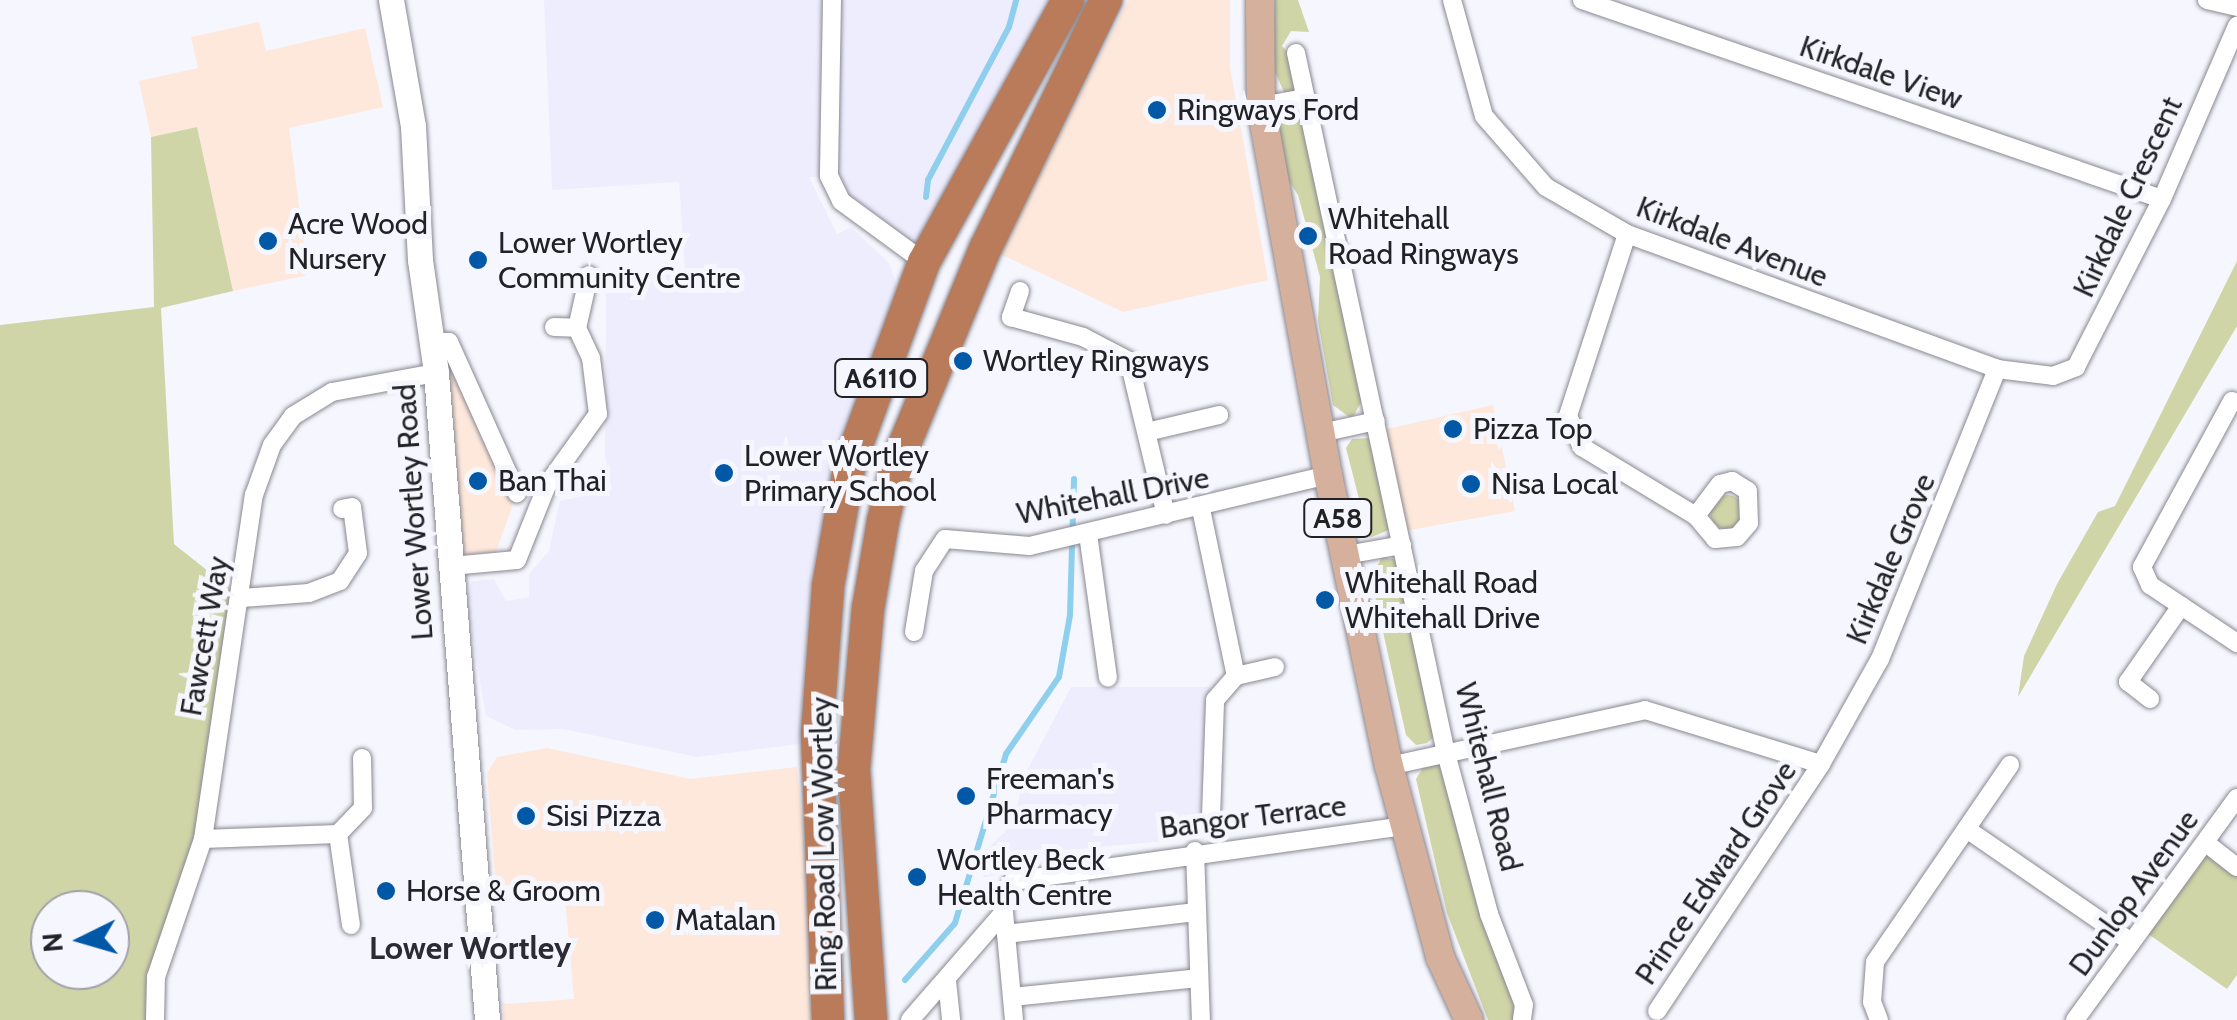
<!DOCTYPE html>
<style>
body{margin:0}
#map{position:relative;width:2237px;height:1020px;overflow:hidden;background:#f6f6fe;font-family:Cabin,sans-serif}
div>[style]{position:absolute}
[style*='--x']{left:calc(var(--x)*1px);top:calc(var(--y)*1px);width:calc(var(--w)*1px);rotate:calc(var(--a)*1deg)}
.commercial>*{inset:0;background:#fee8db}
.built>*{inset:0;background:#eeedfe}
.green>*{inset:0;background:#d0d5a7}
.round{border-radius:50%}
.stream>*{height:6px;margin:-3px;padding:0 3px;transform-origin:3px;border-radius:3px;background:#8ecfee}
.roads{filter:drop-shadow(0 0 2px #898891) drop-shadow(0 0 2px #898891)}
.street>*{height:18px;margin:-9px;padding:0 9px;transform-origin:9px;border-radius:9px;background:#fff}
.secondary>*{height:25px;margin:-12.5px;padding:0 12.5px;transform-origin:12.5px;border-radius:12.5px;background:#fff}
.primary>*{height:28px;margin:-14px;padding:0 14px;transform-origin:14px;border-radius:14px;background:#d5b09c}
.highway>*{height:32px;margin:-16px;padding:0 16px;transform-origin:16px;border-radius:16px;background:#b97b5a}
.dots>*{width:28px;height:28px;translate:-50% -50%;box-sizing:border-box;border:5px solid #f6f6fe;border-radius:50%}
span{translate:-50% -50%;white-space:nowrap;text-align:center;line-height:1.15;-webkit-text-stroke:10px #f6f6fe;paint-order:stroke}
.shield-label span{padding:2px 8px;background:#f6f6fe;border:2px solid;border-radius:8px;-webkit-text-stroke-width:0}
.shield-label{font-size:28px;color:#222125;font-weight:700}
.street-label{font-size:30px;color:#222125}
.poi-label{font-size:30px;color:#222125}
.left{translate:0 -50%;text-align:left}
.neighbourhood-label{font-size:32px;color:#2c2b33;font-weight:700}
.north{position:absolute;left:30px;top:890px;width:100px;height:100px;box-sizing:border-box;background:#f6f6fe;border:2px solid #a1a1a7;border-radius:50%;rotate:265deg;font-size:28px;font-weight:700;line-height:40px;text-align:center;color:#222125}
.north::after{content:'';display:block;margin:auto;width:35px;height:45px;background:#0158a6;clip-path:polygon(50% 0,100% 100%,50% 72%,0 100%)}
</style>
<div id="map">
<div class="commercial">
<div style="clip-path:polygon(1128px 0,1230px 0,1230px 67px,1268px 280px,1123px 312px,1000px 254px)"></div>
<div style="clip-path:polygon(259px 22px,266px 51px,365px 28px,383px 107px,289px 128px,308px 275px,233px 291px,197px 127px,151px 137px,139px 81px,198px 68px,191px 37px)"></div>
<div style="clip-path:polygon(449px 342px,517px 493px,492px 563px,451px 566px,436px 373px)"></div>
<div style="clip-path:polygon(1493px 405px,1515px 511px,1399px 532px,1378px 431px)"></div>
<div style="clip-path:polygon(547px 748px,690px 779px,797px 767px,821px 1020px,504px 1020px,503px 1004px,574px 999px,564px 886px,496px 888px,487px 773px,497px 757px)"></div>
</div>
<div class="built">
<div style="clip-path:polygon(544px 0,1071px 0,924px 262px,872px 228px,829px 176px,809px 177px,837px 234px,851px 227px,889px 263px,897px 285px,811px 572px,799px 744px,697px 757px,563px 729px,515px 730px,486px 716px,466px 598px,472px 581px,494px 579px,506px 601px,529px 597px,529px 574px,549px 551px,560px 501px,612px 490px,605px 455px,606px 285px,685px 270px,679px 182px,552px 190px)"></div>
<div style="clip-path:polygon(1071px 687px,1210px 687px,1199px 838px,1044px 852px,985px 879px,975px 861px,1015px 822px,1022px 780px)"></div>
</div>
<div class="green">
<div style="clip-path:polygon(1275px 0,1298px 0,1309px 32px,1291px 31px,1282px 46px,1291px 56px,1299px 90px,1285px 94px,1273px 68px)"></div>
<div style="clip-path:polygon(1288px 115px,1303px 120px,1362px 400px,1352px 419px,1333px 405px,1318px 321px,1320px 277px,1298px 195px,1284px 174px,1277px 122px)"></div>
<div style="clip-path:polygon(evenodd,197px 127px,233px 291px,161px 308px,174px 544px,242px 598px,203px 839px,157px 977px,155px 1020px,0 1020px,0 325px,154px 307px,151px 137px,197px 127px,50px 910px,110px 910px,110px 970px,50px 970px,50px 910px)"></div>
<div style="clip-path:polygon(2237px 261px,2237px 326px,2018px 697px,2024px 656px,2057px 584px,2098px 512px,2115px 506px)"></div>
<div style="clip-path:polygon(1369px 438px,1391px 529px,1369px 538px,1346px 448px,1352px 439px)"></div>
<div class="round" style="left:1710px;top:495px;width:34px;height:34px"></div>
<div style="clip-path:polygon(1382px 557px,1398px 560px,1434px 737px,1427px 743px,1416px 745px,1406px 735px,1371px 578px)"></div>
<div style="clip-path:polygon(1440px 764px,1515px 1007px,1513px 1020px,1488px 1020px,1447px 913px,1416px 779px,1424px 766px)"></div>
<div style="clip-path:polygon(2206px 843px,2237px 867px,2237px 975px,2227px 989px,2141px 929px)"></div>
</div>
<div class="stream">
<div style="--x:926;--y:197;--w:17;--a:-83"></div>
<div style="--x:928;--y:180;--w:173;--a:-62.1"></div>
<div style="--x:1009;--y:27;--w:28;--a:-75"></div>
<div style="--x:905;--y:980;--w:76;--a:-48.7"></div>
<div style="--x:955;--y:923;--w:177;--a:-73.2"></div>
<div style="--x:1006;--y:754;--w:93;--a:-55.5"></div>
<div style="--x:1059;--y:677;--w:63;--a:-79.9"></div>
<div style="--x:1070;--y:615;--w:136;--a:-88.3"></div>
</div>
<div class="roads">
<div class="street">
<div style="--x:832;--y:0;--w:176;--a:91"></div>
<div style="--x:829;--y:176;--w:28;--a:64"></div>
<div style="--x:841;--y:201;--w:103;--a:36.3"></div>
<div style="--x:1452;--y:0;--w:120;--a:74.6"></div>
<div style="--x:1484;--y:116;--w:94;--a:48.9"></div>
<div style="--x:1546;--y:187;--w:94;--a:30.1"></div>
<div style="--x:1627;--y:234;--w:394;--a:20"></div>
<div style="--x:1997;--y:369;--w:56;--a:7.1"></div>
<div style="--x:2053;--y:376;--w:25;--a:-21"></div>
<div style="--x:2076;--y:367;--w:189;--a:-62.9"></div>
<div style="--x:2162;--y:199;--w:189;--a:-66.6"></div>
<div style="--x:1582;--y:0;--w:613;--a:18.94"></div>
<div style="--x:2207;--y:0;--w:31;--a:13"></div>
<div style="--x:1296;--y:53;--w:716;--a:77.91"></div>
<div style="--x:1446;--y:753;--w:167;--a:75"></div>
<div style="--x:1489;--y:914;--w:97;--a:69"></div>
<div style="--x:1524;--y:1005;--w:15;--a:98"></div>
<div style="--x:1261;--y:106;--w:44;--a:-10.5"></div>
<div style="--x:1627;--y:234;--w:191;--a:108"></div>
<div style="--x:1568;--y:416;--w:34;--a:66"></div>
<div style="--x:1582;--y:447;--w:133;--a:31.2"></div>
<div style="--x:1696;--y:516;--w:30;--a:50"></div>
<div style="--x:1715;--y:539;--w:22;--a:-5"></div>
<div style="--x:1737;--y:537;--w:18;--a:-49"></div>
<div style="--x:1749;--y:523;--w:32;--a:-92"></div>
<div style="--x:1748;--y:491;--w:19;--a:-148"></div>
<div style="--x:1732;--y:481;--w:12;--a:166"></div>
<div style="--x:1720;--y:484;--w:40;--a:127"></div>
<div style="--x:1020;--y:291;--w:28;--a:109"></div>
<div style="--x:1011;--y:317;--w:75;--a:15.5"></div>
<div style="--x:1083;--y:337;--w:52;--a:27.6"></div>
<div style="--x:1129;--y:361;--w:158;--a:76.5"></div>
<div style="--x:554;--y:327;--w:23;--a:2"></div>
<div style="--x:432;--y:342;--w:17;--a:0"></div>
<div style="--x:449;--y:342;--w:166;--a:65.8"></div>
<div style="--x:2232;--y:401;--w:189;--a:118.5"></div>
<div style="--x:2142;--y:567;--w:20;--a:66"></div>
<div style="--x:2150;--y:585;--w:105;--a:33.7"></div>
<div style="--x:1151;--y:431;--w:70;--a:-13.2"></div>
<div style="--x:1321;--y:433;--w:56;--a:-12.3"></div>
<div style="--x:1201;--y:509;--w:171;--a:78.2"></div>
<div style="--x:1088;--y:534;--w:145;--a:82.1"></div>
<div style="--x:1346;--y:555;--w:57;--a:-10.1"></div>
<div style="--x:451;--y:566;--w:66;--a:-5.2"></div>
<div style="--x:517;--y:560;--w:81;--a:-68.2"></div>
<div style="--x:547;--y:485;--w:87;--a:-54.3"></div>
<div style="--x:598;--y:414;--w:56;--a:-97.1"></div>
<div style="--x:591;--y:358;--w:33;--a:-115"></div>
<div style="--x:577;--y:328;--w:54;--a:-77.2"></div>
<div style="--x:242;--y:598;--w:67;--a:-4.3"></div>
<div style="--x:309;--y:593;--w:33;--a:-21"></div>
<div style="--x:340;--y:581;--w:33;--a:-57"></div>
<div style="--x:358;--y:553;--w:46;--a:-97.4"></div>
<div style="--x:352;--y:507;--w:10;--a:169"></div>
<div style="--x:914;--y:632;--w:62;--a:-80.7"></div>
<div style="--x:924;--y:571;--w:38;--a:-57"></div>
<div style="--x:945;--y:539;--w:85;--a:4.7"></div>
<div style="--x:1030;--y:546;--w:306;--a:-13.4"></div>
<div style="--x:2150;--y:699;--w:28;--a:-142"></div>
<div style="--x:2128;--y:682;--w:93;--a:-55.1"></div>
<div style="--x:1389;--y:766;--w:262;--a:-12.3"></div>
<div style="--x:1645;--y:710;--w:184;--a:17.1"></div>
<div style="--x:1211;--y:817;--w:117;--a:-88"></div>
<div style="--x:1215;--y:700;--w:32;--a:-49"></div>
<div style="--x:1236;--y:676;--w:40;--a:-13"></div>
<div style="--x:1968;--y:830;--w:198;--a:34.5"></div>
<div style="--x:338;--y:834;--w:92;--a:81.9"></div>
<div style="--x:203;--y:839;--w:135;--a:-2.1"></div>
<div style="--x:338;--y:834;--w:36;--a:-46"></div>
<div style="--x:363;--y:808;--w:50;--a:-91.1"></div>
<div style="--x:2206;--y:843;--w:39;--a:38"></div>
<div style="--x:1195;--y:851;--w:169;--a:88"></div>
<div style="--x:1006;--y:934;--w:191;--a:-6.6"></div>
<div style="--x:947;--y:981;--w:39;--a:84"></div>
<div style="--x:1012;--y:997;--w:187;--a:-5.8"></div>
<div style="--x:1657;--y:1011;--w:296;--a:-56.4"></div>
<div style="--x:1821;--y:764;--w:120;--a:-60.7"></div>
<div style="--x:1880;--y:659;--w:313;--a:-68"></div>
<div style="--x:155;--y:1020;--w:43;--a:-88.7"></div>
<div style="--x:156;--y:977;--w:146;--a:-71.2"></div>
<div style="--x:203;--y:839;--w:348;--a:-81.6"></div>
<div style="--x:254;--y:495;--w:53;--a:-70.2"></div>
<div style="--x:272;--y:445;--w:36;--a:-54"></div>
<div style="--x:293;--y:416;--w:46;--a:-31.6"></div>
<div style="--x:332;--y:392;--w:106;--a:-10.4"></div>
<div style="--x:910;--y:1020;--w:143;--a:-49"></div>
<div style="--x:1014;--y:1020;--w:119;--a:-95.3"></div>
<div style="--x:1003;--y:902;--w:23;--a:-65"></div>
<div style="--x:1013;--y:881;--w:396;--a:-8"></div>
<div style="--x:1879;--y:1020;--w:19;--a:-111"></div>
<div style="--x:1872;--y:1002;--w:40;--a:-85.7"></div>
<div style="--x:1875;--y:962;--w:239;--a:-55.6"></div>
<div style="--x:2075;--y:1020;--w:275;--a:-53.9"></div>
</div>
<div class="secondary">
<div style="--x:391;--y:0;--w:128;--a:80.1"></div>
<div style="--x:413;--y:126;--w:134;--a:87"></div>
<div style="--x:420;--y:260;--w:114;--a:81.9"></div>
<div style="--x:436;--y:373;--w:649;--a:85.49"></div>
</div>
<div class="primary">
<div style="--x:1260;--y:0;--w:106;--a:89.5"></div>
<div style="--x:1261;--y:106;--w:375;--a:79.7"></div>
<div style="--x:1328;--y:475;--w:297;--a:78.2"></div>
<div style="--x:1389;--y:766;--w:198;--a:75"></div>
<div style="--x:1440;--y:957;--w:69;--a:65.3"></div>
</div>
<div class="highway">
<div style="--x:828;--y:1020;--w:286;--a:-92.2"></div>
<div style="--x:817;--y:734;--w:148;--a:-85.7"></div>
<div style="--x:828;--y:586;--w:125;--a:-79.9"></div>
<div style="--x:850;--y:463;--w:214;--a:-69.8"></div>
<div style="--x:924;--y:262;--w:299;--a:-61.2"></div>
<div style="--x:871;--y:1020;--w:253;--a:-93.9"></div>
<div style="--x:854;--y:768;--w:160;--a:-85"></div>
<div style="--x:868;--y:609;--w:89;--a:-80.3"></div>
<div style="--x:883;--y:521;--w:63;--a:-76.2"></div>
<div style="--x:898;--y:460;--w:230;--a:-67.6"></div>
<div style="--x:986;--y:247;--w:275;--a:-64.1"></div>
</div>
</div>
<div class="dots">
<div style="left:1157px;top:110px;background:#0158a6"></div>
<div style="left:1308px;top:236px;background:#0158a6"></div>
<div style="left:268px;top:241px;background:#0158a6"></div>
<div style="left:478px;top:260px;background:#0158a6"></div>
<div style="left:963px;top:361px;background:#0158a6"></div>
<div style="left:1453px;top:429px;background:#0158a6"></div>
<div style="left:724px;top:473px;background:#0158a6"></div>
<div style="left:478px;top:481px;background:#0158a6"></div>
<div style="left:1471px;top:484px;background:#0158a6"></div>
<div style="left:1325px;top:600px;background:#0158a6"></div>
<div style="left:966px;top:796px;background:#0158a6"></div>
<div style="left:526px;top:816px;background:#0158a6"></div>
<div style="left:917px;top:877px;background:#0158a6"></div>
<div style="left:386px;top:891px;background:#0158a6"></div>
<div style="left:655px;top:920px;background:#0158a6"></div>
</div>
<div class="shield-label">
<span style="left:881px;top:378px">A6110</span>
<span style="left:1338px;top:518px">A58</span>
</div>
<div class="street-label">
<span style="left:1881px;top:73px;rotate:19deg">Kirkdale View</span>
<span style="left:2128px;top:197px;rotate:-65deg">Kirkdale Crescent</span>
<span style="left:1732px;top:242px;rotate:21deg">Kirkdale Avenue</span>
<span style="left:1113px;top:496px;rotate:-11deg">Whitehall Drive</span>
<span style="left:414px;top:512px;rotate:-94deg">Lower Wortley Road</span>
<span style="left:1891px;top:559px;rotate:-67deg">Kirkdale Grove</span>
<span style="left:205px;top:636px;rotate:-80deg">Fawcett Way</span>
<span style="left:1488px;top:777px;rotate:76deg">Whitehall Road</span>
<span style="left:1253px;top:817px;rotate:-7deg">Bangor Terrace</span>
<span style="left:824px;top:844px;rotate:-91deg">Ring Road Low Wortley</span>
<span style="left:1716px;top:873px;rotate:-56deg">Prince Edward Grove</span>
<span style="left:2134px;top:893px;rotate:-54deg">Dunlop Avenue</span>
</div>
<div class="poi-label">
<span class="left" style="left:1177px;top:110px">Ringways Ford</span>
<span class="left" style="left:1328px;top:236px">Whitehall<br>Road Ringways</span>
<span class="left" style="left:288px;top:241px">Acre Wood<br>Nursery</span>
<span class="left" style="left:498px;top:260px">Lower Wortley<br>Community Centre</span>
<span class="left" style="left:983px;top:361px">Wortley Ringways</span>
<span class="left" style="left:1473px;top:429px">Pizza Top</span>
<span class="left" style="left:744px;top:473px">Lower Wortley<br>Primary School</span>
<span class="left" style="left:498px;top:481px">Ban Thai</span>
<span class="left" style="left:1491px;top:484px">Nisa Local</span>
<span class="left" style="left:1345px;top:600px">Whitehall Road<br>Whitehall Drive</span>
<span class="left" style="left:986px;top:796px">Freeman's<br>Pharmacy</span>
<span class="left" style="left:546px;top:816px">Sisi Pizza</span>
<span class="left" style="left:937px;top:877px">Wortley Beck<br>Health Centre</span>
<span class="left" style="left:406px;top:891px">Horse &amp; Groom</span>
<span class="left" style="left:675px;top:920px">Matalan</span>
</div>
<div class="neighbourhood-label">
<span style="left:470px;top:948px">Lower Wortley</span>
</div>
<div class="north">N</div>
</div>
